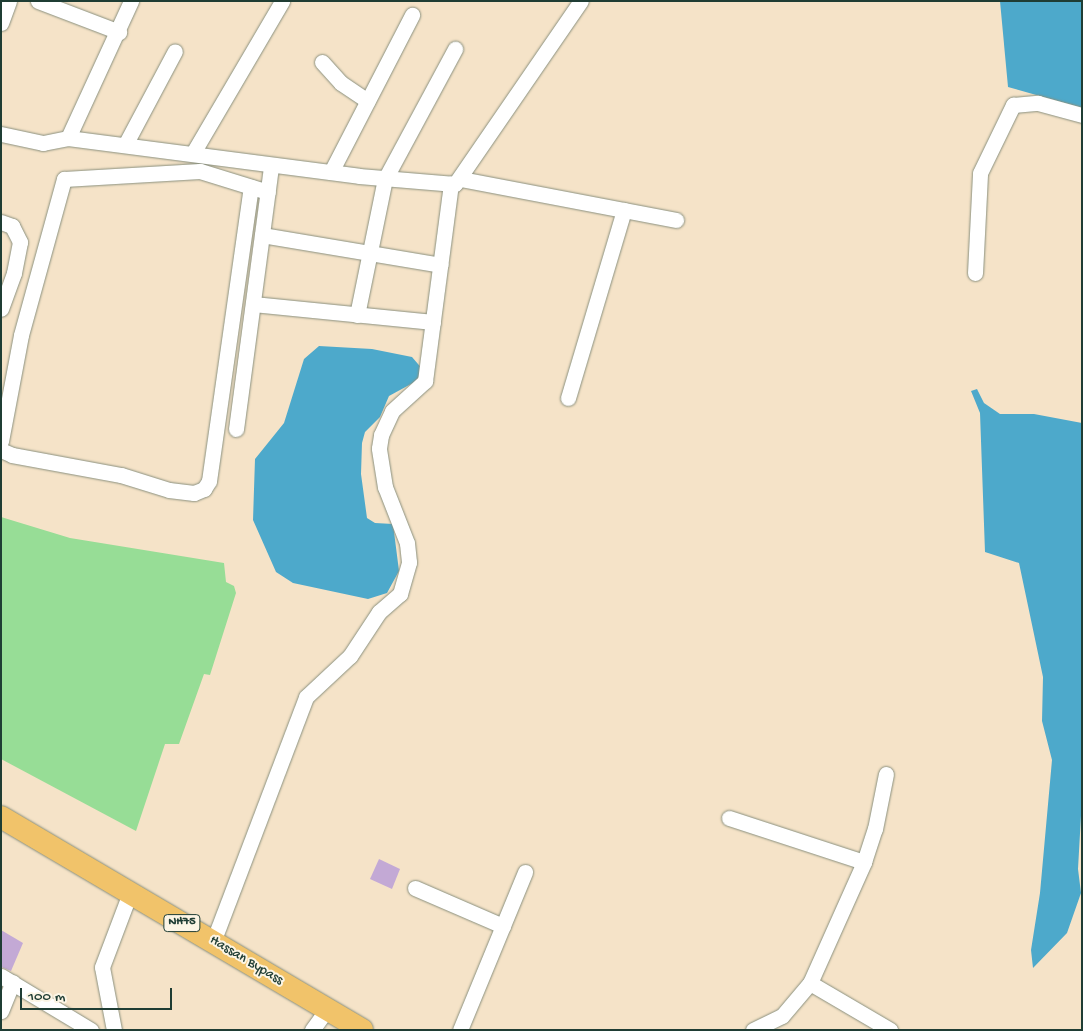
<!DOCTYPE html>
<style>
body{margin:0}
#map{position:relative;width:1083px;height:1031px;overflow:hidden;background:#f5e3c8;font-family:"Gochi Hand",sans-serif}
div>[style]{position:absolute}
[style*='--x']{left:calc(var(--x)*1px);top:calc(var(--y)*1px);width:calc(var(--w)*1px);rotate:calc(var(--a)*1deg)}
.green>*{inset:0;background:#97dd96}
.water>*{inset:0;background:#4da9cb}
.building>*{inset:0;background:#c3a9d5}
.roads{filter:drop-shadow(0 0 1px #8a907e) drop-shadow(0 0 1px #8a907e)}
.minor>*{height:15px;margin:-7.5px;padding:0 7.5px;transform-origin:7.5px;border-radius:7.5px;background:#fff}
.highway>*{height:22px;margin:-11px;padding:0 11px;transform-origin:11px;border-radius:11px;background:#f1c36a}
span{translate:-50% -50%;white-space:nowrap;text-align:center;line-height:1.15;-webkit-text-stroke:4px #fcf5e5;paint-order:stroke}
.shield-label span{padding:1px 4px;background:#fcf5e5;border:1px solid;border-radius:4px;-webkit-text-stroke-width:0}
.shield-label{font-size:12px;color:#1f3d34;font-weight:700}
.street-label{font-size:14px;color:#1f3d34}
.frame{position:absolute;inset:0;border:2px solid #1f3d34;pointer-events:none}
.scale{position:absolute;left:20px;top:988px;width:152px;height:22px;box-sizing:border-box;border:2px solid #1f3d34;border-top:0;padding-left:6px;font-size:15px;line-height:18px;white-space:nowrap;color:#1f3d34;-webkit-text-stroke:4px #fcf5e5;paint-order:stroke}
</style>
<div id="map">
<div class="green">
<div style="clip-path:polygon(1px 517px,70px 538px,224px 563px,226px 582px,234px 586px,236px 593px,210px 675px,204px 674px,179px 744px,165px 744px,136px 831px,1px 759px)"></div>
</div>
<div class="water">
<div style="clip-path:polygon(1000px 1px,1082px 1px,1082px 108px,1008px 87px)"></div>
<div style="clip-path:polygon(319px 346px,372px 349px,412px 357px,424px 371px,422px 378px,389px 396px,380px 417px,365px 432px,362px 443px,361px 474px,367px 518px,375px 523px,393px 524px,399px 571px,387px 593px,368px 599px,293px 583px,276px 572px,253px 520px,255px 459px,284px 423px,304px 359px)"></div>
<div style="clip-path:polygon(977px 389px,984px 403px,1000px 414px,1034px 414px,1082px 423px,1082px 798px,1078px 869px,1081px 893px,1067px 933px,1033px 968px,1031px 950px,1040px 893px,1052px 760px,1042px 721px,1043px 677px,1019px 563px,985px 552px,980px 413px,971px 391px)"></div>
</div>
<div class="building">
<div style="clip-path:polygon(379px 859px,400px 869px,392px 889px,370px 879px)"></div>
<div style="clip-path:polygon(1px 930px,23px 943px,11px 971px,1px 967px)"></div>
</div>
<div class="roads">
<div class="minor">
<div style="--x:38;--y:1;--w:87;--a:20.9"></div>
<div style="--x:1;--y:23;--w:23;--a:-70"></div>
<div style="--x:322;--y:62;--w:28;--a:48"></div>
<div style="--x:341;--y:83;--w:32;--a:34"></div>
<div style="--x:1;--y:134;--w:43;--a:12.1"></div>
<div style="--x:43;--y:143;--w:25;--a:-11"></div>
<div style="--x:68;--y:138;--w:293;--a:7.4"></div>
<div style="--x:359;--y:176;--w:96;--a:4.8"></div>
<div style="--x:455;--y:184;--w:222;--a:-55.5"></div>
<div style="--x:68;--y:138;--w:151;--a:-65.3"></div>
<div style="--x:125;--y:145;--w:106;--a:-62"></div>
<div style="--x:193;--y:153;--w:176;--a:-59.6"></div>
<div style="--x:331;--y:172;--w:177;--a:-62.7"></div>
<div style="--x:461;--y:179;--w:219;--a:10.8"></div>
<div style="--x:1;--y:222;--w:12;--a:20"></div>
<div style="--x:12;--y:226;--w:18;--a:63"></div>
<div style="--x:20;--y:242;--w:32;--a:101"></div>
<div style="--x:14;--y:273;--w:38;--a:110"></div>
<div style="--x:262;--y:235;--w:181;--a:9.5"></div>
<div style="--x:975;--y:273;--w:100;--a:-87.1"></div>
<div style="--x:980;--y:173;--w:76;--a:-64.1"></div>
<div style="--x:1013;--y:105;--w:25;--a:-5"></div>
<div style="--x:1038;--y:103;--w:46;--a:15.3"></div>
<div style="--x:253;--y:304;--w:181;--a:5.7"></div>
<div style="--x:357;--y:315;--w:139;--a:-78.4"></div>
<div style="--x:385;--y:179;--w:148;--a:-61.7"></div>
<div style="--x:568;--y:398;--w:196;--a:-73.4"></div>
<div style="--x:236;--y:429;--w:266;--a:-82.4"></div>
<div style="--x:1;--y:441;--w:108;--a:-79.3"></div>
<div style="--x:21;--y:335;--w:162;--a:-74.6"></div>
<div style="--x:64;--y:179;--w:136;--a:-3.4"></div>
<div style="--x:200;--y:171;--w:71;--a:17.2"></div>
<div style="--x:1;--y:450;--w:12;--a:24"></div>
<div style="--x:12;--y:455;--w:111;--a:10.4"></div>
<div style="--x:121;--y:475;--w:50;--a:17.4"></div>
<div style="--x:169;--y:490;--w:25;--a:7"></div>
<div style="--x:194;--y:493;--w:11;--a:-22"></div>
<div style="--x:204;--y:489;--w:9;--a:-58"></div>
<div style="--x:209;--y:481;--w:297;--a:-81.9"></div>
<div style="--x:729;--y:818;--w:142;--a:18.1"></div>
<div style="--x:415;--y:888;--w:96;--a:23.4"></div>
<div style="--x:213;--y:942;--w:262;--a:-69.2"></div>
<div style="--x:306;--y:697;--w:60;--a:-43"></div>
<div style="--x:350;--y:656;--w:53;--a:-56.6"></div>
<div style="--x:379;--y:612;--w:28;--a:-41"></div>
<div style="--x:400;--y:594;--w:33;--a:-74"></div>
<div style="--x:409;--y:562;--w:19;--a:-96"></div>
<div style="--x:407;--y:543;--w:60;--a:-111.4"></div>
<div style="--x:385;--y:487;--w:39;--a:-99"></div>
<div style="--x:379;--y:448;--w:13;--a:-81"></div>
<div style="--x:381;--y:435;--w:26;--a:-65"></div>
<div style="--x:392;--y:411;--w:45;--a:-42.3"></div>
<div style="--x:425;--y:381;--w:199;--a:-82.5"></div>
<div style="--x:1;--y:976;--w:105;--a:31"></div>
<div style="--x:810;--y:983;--w:93;--a:30.4"></div>
<div style="--x:1;--y:1011;--w:31;--a:-68"></div>
<div style="--x:114;--y:1030;--w:64;--a:-100.8"></div>
<div style="--x:102;--y:967;--w:79;--a:-69.3"></div>
<div style="--x:312;--y:1030;--w:26;--a:-54"></div>
<div style="--x:460;--y:1030;--w:171;--a:-67.6"></div>
<div style="--x:753;--y:1030;--w:32;--a:-26"></div>
<div style="--x:782;--y:1016;--w:43;--a:-49.7"></div>
<div style="--x:810;--y:983;--w:133;--a:-65.9"></div>
<div style="--x:864;--y:862;--w:35;--a:-72"></div>
<div style="--x:875;--y:829;--w:56;--a:-78.7"></div>
</div>
<div class="highway">
<div style="--x:1;--y:817;--w:419;--a:30.5"></div>
</div>
</div>
<div class="shield-label">
<span style="left:182px;top:923px">NH75</span>
</div>
<div class="street-label">
<span style="left:246px;top:961px;rotate:31deg">Hassan Bypass</span>
</div>
<div class="frame"></div>
<div class="scale">100 m</div>
</div>
